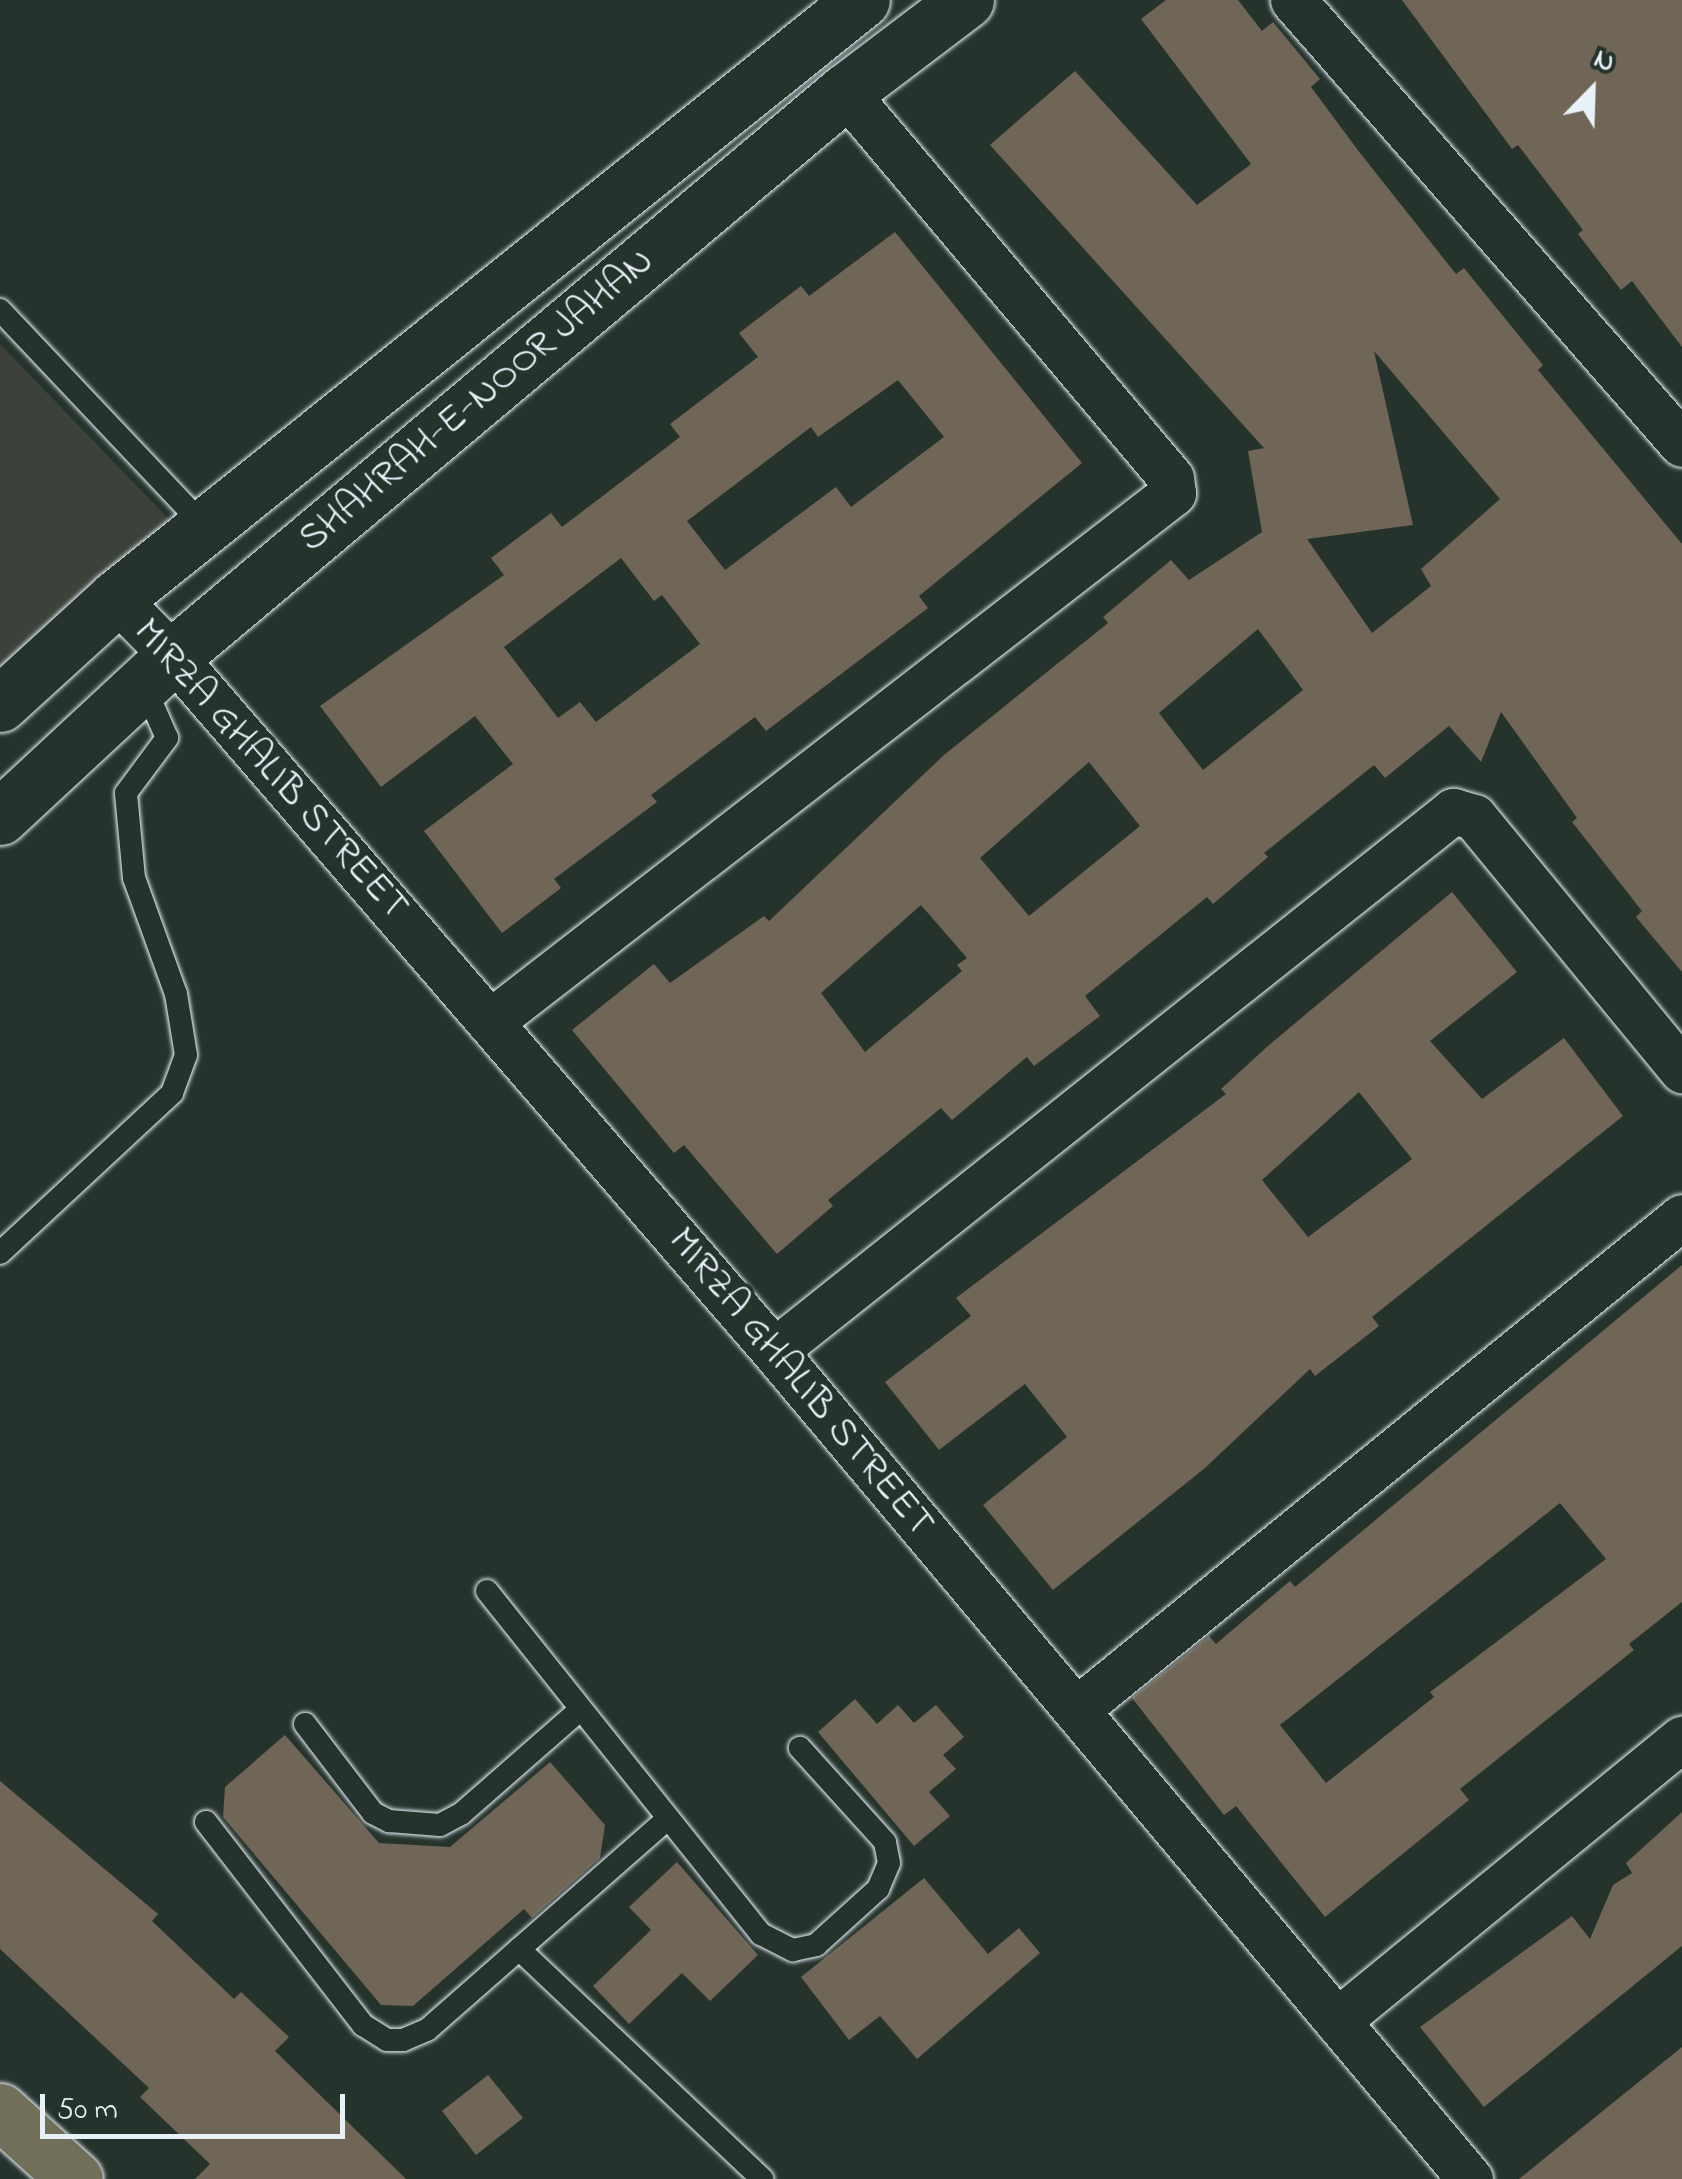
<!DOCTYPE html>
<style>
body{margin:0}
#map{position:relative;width:1682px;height:2179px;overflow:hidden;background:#26332d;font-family:"Indie Flower",sans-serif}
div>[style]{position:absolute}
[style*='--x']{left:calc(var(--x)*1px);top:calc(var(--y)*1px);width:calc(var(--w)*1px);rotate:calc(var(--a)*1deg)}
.built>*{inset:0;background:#3c423a}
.building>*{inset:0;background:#6f6657}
.roads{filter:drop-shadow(0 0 2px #e8f1f8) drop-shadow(0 0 2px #e8f1f8)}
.lane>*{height:22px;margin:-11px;padding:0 11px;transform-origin:11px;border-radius:11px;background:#26332d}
.street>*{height:45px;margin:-22.5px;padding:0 22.5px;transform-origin:22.5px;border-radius:22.5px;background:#26332d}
.secondary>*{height:55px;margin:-27.5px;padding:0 27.5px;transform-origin:27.5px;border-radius:27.5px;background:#26332d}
.primary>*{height:55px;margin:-27.5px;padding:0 27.5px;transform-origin:27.5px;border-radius:27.5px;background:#716e59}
span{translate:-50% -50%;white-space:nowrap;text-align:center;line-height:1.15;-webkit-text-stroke:8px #26332d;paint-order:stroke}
.street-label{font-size:40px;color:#e8f1f8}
.north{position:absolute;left:1542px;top:40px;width:100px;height:100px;-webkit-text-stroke:8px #26332d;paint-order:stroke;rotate:23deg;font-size:28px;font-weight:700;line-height:40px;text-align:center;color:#e8f1f8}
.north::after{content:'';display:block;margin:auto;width:35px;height:45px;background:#e8f1f8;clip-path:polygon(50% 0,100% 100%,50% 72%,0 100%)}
.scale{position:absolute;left:40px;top:2094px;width:305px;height:45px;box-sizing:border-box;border:5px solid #e8f1f8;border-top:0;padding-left:12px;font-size:30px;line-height:35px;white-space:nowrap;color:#e8f1f8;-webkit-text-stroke:8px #26332d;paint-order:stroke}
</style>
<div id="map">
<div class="built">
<div style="clip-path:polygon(0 344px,188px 539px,0 716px)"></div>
</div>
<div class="building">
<div style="clip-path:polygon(evenodd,1166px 0,1238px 0,1262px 31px,1273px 22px,1320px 79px,1311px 87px,1360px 153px,1456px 274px,1464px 268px,1543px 365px,1538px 370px,1682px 544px,1682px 972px,1636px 917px,1642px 911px,1572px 822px,1577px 818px,1501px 712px,1481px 762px,1449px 726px,1385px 778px,1374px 765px,1264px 853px,1268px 857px,1213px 904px,1207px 897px,1085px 996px,1100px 1016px,1034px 1066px,1027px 1057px,952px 1120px,941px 1108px,828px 1200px,833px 1206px,777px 1254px,684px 1145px,674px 1153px,572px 1030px,654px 964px,670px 983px,764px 916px,769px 921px,944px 755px,1108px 623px,1103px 617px,1171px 560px,1189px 580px,1262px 532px,1248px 451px,1264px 448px,990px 145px,1075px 71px,1197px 205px,1251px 164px,1141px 19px,1166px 0,1374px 351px,1500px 499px,1421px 569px,1431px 586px,1372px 633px,1307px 539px,1413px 525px,1374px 351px,1166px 0,1258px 629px,1303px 690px,1203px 770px,1159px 713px,1258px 629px,1166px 0,1089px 762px,1140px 826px,1029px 916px,980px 858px,1089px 762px,1166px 0,921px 905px,967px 958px,957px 965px,962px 971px,865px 1052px,821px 993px,921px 905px)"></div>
<div style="clip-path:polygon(1402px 0,1682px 0,1682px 347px,1632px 281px,1621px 290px,1578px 234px,1583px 230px,1518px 145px,1512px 149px)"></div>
<div style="clip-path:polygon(evenodd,895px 232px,1082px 463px,919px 596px,928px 608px,766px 731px,755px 717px,651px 795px,657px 802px,554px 879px,561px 888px,502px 933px,424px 831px,513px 764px,475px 716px,381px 787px,320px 706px,504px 575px,491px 558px,551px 513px,562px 527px,680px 437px,670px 424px,758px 357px,739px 333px,801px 286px,809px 296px,895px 232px,898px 380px,944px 437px,851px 507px,836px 487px,725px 570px,687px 521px,811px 427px,818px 437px,898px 380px,895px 232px,621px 558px,654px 601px,662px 595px,700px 644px,596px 722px,580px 702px,558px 718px,504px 647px,621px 558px)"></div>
<div style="clip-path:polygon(evenodd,1452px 892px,1517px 972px,1430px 1041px,1482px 1099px,1564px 1038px,1623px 1116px,1372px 1317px,1379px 1326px,1315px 1376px,1310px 1369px,1205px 1468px,1053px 1590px,983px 1505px,1067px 1437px,1025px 1384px,939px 1450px,885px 1382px,971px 1316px,956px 1298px,1226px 1094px,1221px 1089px,1269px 1045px,1452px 892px,1359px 1092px,1412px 1159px,1308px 1237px,1262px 1180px,1359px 1092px)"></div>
<div style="clip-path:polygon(evenodd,1682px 1265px,1682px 1602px,1629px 1644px,1634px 1650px,1460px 1789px,1469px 1800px,1325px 1917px,1236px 1806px,1224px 1815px,1132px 1698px,1209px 1636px,1216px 1644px,1290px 1581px,1295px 1587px,1682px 1265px,1560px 1503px,1606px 1559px,1430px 1692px,1434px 1697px,1326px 1783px,1280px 1725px,1560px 1503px)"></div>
<div style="clip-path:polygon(855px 1699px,877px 1724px,898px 1705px,914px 1723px,936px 1705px,964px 1737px,943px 1755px,956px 1769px,929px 1792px,950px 1816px,914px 1846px,818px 1732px)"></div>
<div style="clip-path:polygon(285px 1735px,379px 1843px,450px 1847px,550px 1762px,605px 1825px,600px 1858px,532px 1918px,524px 1909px,413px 2006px,381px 2005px,223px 1817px,225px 1787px)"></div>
<div style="clip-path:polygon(0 1781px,158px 1914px,152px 1921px,234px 1999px,241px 1992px,289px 2037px,275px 2051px,406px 2179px,195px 2179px,210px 2164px,140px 2097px,149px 2088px,0 1949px)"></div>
<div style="clip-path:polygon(1682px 1812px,1682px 1946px,1484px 2107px,1420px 2027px,1572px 1916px,1590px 1939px,1613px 1885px,1632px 1873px,1626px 1863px)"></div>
<div style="clip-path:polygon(677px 1862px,758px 1955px,710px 2001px,682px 1973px,629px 2024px,593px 1986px,651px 1930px,629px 1907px)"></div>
<div style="clip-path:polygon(924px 1878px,988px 1954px,1019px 1928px,1040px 1953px,917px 2059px,880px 2016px,849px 2040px,801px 1977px)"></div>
<div style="clip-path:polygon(1682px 2047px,1682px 2179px,1519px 2179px,1599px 2114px)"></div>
<div style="clip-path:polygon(488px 2075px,523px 2118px,476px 2155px,442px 2111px)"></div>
</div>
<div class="roads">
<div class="lane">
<div style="--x:0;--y:310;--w:301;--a:46.6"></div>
<div style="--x:0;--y:1253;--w:235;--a:-42.9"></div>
<div style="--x:172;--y:1093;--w:40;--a:-69.8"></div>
<div style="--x:186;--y:1055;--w:62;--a:-99.3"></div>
<div style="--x:176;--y:994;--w:123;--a:-109.9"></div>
<div style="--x:134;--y:878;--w:85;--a:-95.4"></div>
<div style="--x:126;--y:793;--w:69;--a:-53.3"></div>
<div style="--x:167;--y:738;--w:60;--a:-113.6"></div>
<div style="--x:487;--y:1591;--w:439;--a:51.4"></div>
<div style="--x:761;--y:1934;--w:36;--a:27"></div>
<div style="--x:793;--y:1950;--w:24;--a:-12"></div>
<div style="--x:816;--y:1945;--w:84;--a:-42.1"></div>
<div style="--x:878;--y:1889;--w:28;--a:-67"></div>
<div style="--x:889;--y:1863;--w:21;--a:-101"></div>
<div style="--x:885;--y:1842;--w:127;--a:-132.1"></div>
<div style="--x:305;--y:1724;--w:112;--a:52.6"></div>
<div style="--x:373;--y:1813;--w:18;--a:27"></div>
<div style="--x:389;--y:1821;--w:51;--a:4.5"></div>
<div style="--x:440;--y:1825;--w:24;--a:-28"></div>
<div style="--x:461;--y:1814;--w:159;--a:-41.2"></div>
<div style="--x:206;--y:1822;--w:257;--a:52.3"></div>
<div style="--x:363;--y:2025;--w:28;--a:32"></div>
<div style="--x:387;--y:2040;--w:16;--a:0"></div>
<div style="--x:403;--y:2040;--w:26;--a:-23"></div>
<div style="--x:427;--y:2030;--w:321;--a:-41.3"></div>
<div style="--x:519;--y:1949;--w:335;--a:43.4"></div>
</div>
<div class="street">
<div style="--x:1293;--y:0;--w:590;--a:48.78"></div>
<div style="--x:116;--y:598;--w:81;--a:45.5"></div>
<div style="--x:173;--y:656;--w:919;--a:49.15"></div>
<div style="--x:774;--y:1351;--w:1082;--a:49.95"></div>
<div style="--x:490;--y:1022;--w:864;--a:-37.76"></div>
<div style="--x:1173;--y:493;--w:15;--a:-98"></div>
<div style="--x:1171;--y:478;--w:505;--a:-130.18"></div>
<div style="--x:774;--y:1351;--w:868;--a:-38.49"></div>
<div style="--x:1453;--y:811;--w:22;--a:16"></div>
<div style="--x:1474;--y:817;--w:328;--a:50.6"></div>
<div style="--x:1076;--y:1710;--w:781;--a:-39.13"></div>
<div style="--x:1337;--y:2021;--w:446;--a:-39.3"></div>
</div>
<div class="secondary">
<div style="--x:0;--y:704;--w:157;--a:-42.4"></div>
<div style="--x:116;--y:598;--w:956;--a:-38.72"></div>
<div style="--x:0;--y:817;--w:236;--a:-42.9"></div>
<div style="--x:173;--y:656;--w:877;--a:-40.01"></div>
<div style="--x:845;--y:92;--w:152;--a:-37.2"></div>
</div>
<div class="primary">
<div style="--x:0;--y:2111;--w:101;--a:42.2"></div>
</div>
</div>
<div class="street-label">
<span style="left:477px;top:401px;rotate:-40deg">SHAHRAH-E-NOOR JAHAN</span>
<span style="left:270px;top:770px;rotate:48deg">MIRZA GHALIB STREET</span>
<span style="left:800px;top:1383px;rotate:50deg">MIRZA GHALIB STREET</span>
</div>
<div class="north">N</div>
<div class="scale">50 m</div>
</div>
